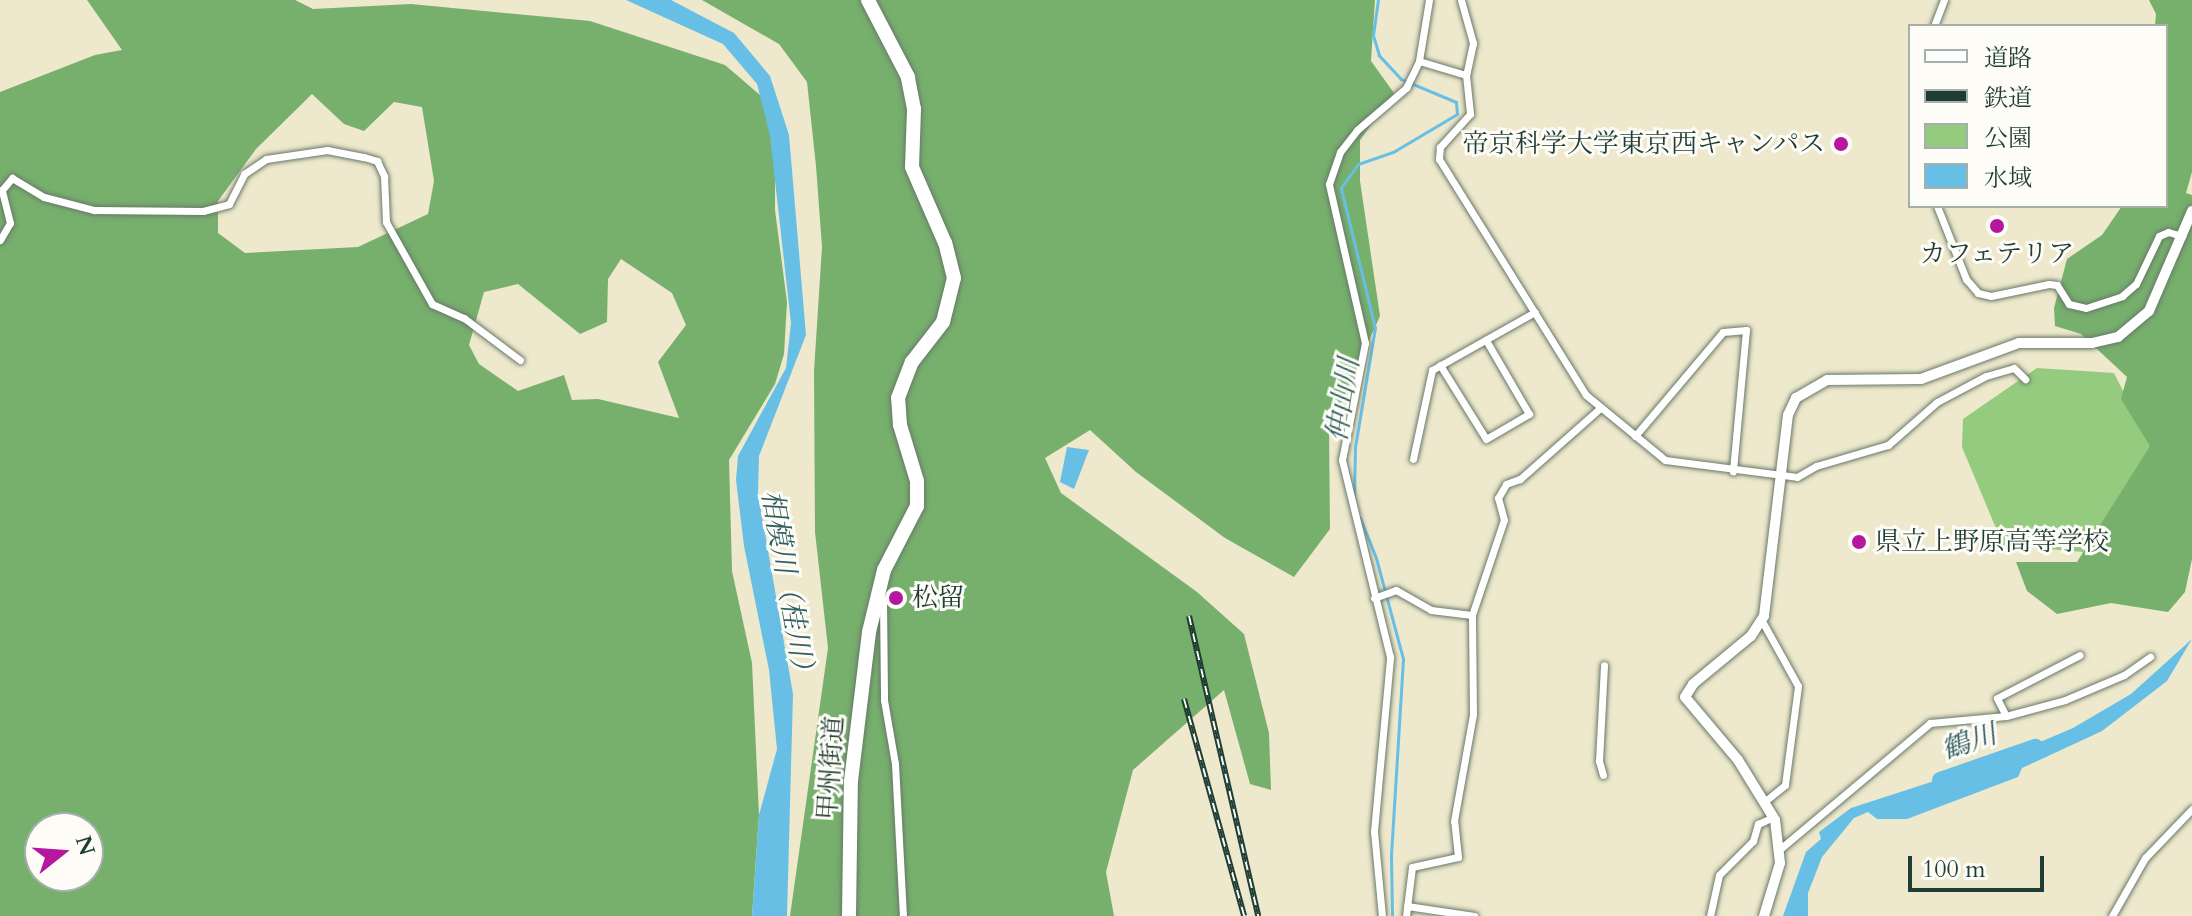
<!DOCTYPE html>
<meta charset="utf-8">
<style>
body{margin:0}
#map{position:relative;width:2192px;height:916px;overflow:hidden;background:#eee8cc;font-family:Cardo,"Noto Serif JP",serif}
div>[style]{position:absolute}
[style*='--x']{left:calc(var(--x)*1px);top:calc(var(--y)*1px);width:calc(var(--w)*1px);rotate:calc(var(--a)*1deg)}
.green>*{inset:0;background:#94cb7e}
.forest>*{inset:0;background:#77af6d}
.water>*{inset:0;background:#68bfe5}
.stream>*{height:3px;margin:-1.5px;padding:0 1.5px;transform-origin:1.5px;border-radius:1.5px;background:#68bfe5}
.river>*{height:16px;margin:-8px;padding:0 8px;transform-origin:8px;border-radius:8px;background:#68bfe5}
.roads{filter:drop-shadow(0 0 2px #677969) drop-shadow(0 0 2px #677969)}
.street>*{height:7px;margin:-3.5px;padding:0 3.5px;transform-origin:3.5px;border-radius:3.5px;background:#fff}
.secondary>*{height:10px;margin:-5px;padding:0 5px;transform-origin:5px;border-radius:5px;background:#fff}
.highway>*{height:14px;margin:-7px;padding:0 7px;transform-origin:7px;border-radius:7px;background:#fff}
.rail>*{height:6px;margin-top:-3px;transform-origin:0;background:repeating-linear-gradient(90deg,#fdfcf7 0 9px,#1f3d34 0 18px);box-sizing:border-box;border-block:2px solid #1f3d34}
.dots>*{width:22px;height:22px;translate:-50% -50%;box-sizing:border-box;border:4px solid #fdfcf7;border-radius:50%}
span{translate:-50% -50%;white-space:nowrap;text-align:center;line-height:1.15;-webkit-text-stroke:6px #fdfcf7;paint-order:stroke}
.poi-label{font-size:26px;color:#1f3d34}
.right{translate:-100% -50%;text-align:right}
.left{translate:0 -50%;text-align:left}
.street-label{font-size:26px;color:#1f3d34}
.water-label{font-size:28px;color:#315e60;font-style:italic}
.legend{position:absolute;left:1908px;top:24px;width:260px;height:184px;box-sizing:border-box;background:#fdfcf7;border:2px solid #a4b0a9;margin:0;padding:10px 14px;list-style:none;font-size:24px;color:#1f3d34}
.legend li{display:flex;align-items:center;gap:16px;height:40px}
.legend b{width:40px;border:2px solid #a4b0a9}
.north{position:absolute;left:24px;top:812px;width:80px;height:80px;box-sizing:border-box;background:#fdfcf7;border:2px solid #a4b0a9;border-radius:50%;rotate:73deg;font-size:22px;font-weight:700;line-height:32px;text-align:center;color:#1f3d34}
.north::after{content:'';display:block;margin:auto;width:28px;height:36px;background:#b5179e;clip-path:polygon(50% 0,100% 100%,50% 72%,0 100%)}
.scale{position:absolute;left:1908px;top:856px;width:136px;height:36px;box-sizing:border-box;border:4px solid #1f3d34;border-top:0;padding-left:10px;font-size:24px;line-height:28px;white-space:nowrap;color:#1f3d34;-webkit-text-stroke:6px #fdfcf7;paint-order:stroke}
</style>
<div id="map">
<div class="green">
<div style="clip-path:polygon(2037px 368px,2114px 373px,2155px 454px,2120px 514px,2083px 552px,2003px 545px,1962px 447px,1963px 419px)"></div>
</div>
<div class="forest">
<div style="clip-path:polygon(evenodd,87px 0,295px 0,313px 9px,411px 4px,590px 21px,725px 65px,760px 95px,775px 135px,775px 210px,787px 302px,784px 354px,775px 384px,729px 460px,732px 571px,752px 663px,759px 815px,752px 916px,0 916px,0 92px,95px 55px,122px 50px,87px 0,312px 94px,344px 124px,364px 131px,394px 102px,422px 107px,434px 181px,428px 214px,358px 247px,245px 253px,218px 233px,218px 201px,256px 149px,312px 94px,87px 0,621px 259px,672px 293px,686px 325px,658px 362px,679px 418px,598px 399px,572px 400px,564px 375px,518px 391px,479px 364px,469px 345px,484px 292px,518px 284px,580px 334px,607px 322px,608px 279px,621px 259px,87px 0,40px 828px,88px 828px,88px 876px,40px 876px,40px 828px)"></div>
<div style="clip-path:polygon(702px 0,1375px 0,1371px 61px,1394px 93px,1360px 140px,1360px 181px,1380px 316px,1329px 430px,1330px 529px,1294px 577px,1225px 538px,1136px 472px,1090px 430px,1045px 458px,1061px 493px,1197px 592px,1244px 634px,1269px 733px,1271px 790px,1250px 784px,1224px 690px,1133px 770px,1106px 872px,1114px 916px,790px 916px,828px 648px,815px 532px,814px 371px,822px 247px,816px 166px,807px 82px,779px 44px)"></div>
<div style="clip-path:polygon(2149px 0,2192px 0,2192px 172px,2186px 193px,2192px 195px,2192px 559px,2185px 592px,2168px 612px,2111px 603px,2057px 614px,2027px 591px,2016px 562px,2077px 562px,2150px 446px,2121px 399px,2127px 377px,2081px 334px,2055px 326px,2054px 308px,2067px 259px,2102px 235px,2122px 206px,2166px 206px,2166px 26px,2155px 26px,2156px 14px)"></div>
</div>
<div class="water">
<div style="clip-path:polygon(626px 0,671px 0,734px 33px,770px 76px,789px 135px,806px 335px,759px 456px,758px 493px,793px 694px,787px 916px,752px 916px,759px 815px,777px 749px,769px 670px,744px 546px,736px 480px,738px 456px,786px 368px,791px 323px,770px 136px,757px 84px,723px 44px)"></div>
<div style="clip-path:polygon(1067px 447px,1089px 450px,1074px 489px,1060px 482px)"></div>
<div style="clip-path:polygon(2192px 639px,2167px 681px,2102px 731px,2022px 768px,2018px 777px,1907px 819px,1877px 819px,1868px 812px,1854px 818px,1822px 857px,1808px 893px,1808px 916px,1783px 916px,1806px 852px,1821px 839px,1819px 832px,1851px 808px,1996px 761px,2073px 728px,2131px 694px)"></div>
</div>
<div class="stream">
<div style="--x:1354;--y:495;--w:48;--a:-88.8"></div>
<div style="--x:1355;--y:447;--w:121;--a:-80.5"></div>
<div style="--x:1375;--y:328;--w:144;--a:-103.7"></div>
<div style="--x:1341;--y:188;--w:29;--a:-55"></div>
<div style="--x:1358;--y:164;--w:37;--a:-19"></div>
<div style="--x:1393;--y:152;--w:74;--a:-30.7"></div>
<div style="--x:1457;--y:114;--w:12;--a:-95"></div>
<div style="--x:1456;--y:102;--w:60;--a:-157.3"></div>
<div style="--x:1401;--y:79;--w:33;--a:-133"></div>
<div style="--x:1379;--y:55;--w:21;--a:-107"></div>
<div style="--x:1373;--y:35;--w:35;--a:-82"></div>
<div style="--x:1360;--y:518;--w:43;--a:68.2"></div>
<div style="--x:1376;--y:558;--w:105;--a:75"></div>
<div style="--x:1403;--y:659;--w:197;--a:93.5"></div>
<div style="--x:1391;--y:856;--w:60;--a:89"></div>
</div>
<div class="river">
<div style="--x:1940;--y:780;--w:101;--a:-19.2"></div>
</div>
<div class="roads">
<div class="street">
<div style="--x:1461;--y:0;--w:45;--a:74.4"></div>
<div style="--x:1473;--y:43;--w:33;--a:102"></div>
<div style="--x:1466;--y:75;--w:39;--a:84"></div>
<div style="--x:1470;--y:114;--w:45;--a:132.3"></div>
<div style="--x:1440;--y:147;--w:12;--a:95"></div>
<div style="--x:1439;--y:159;--w:278;--a:58.1"></div>
<div style="--x:1586;--y:395;--w:102;--a:39.4"></div>
<div style="--x:1665;--y:460;--w:133;--a:7.3"></div>
<div style="--x:1797;--y:477;--w:22;--a:-30"></div>
<div style="--x:1816;--y:466;--w:75;--a:-16.3"></div>
<div style="--x:1888;--y:445;--w:65;--a:-41.3"></div>
<div style="--x:1937;--y:402;--w:55;--a:-28"></div>
<div style="--x:1986;--y:376;--w:29;--a:-16"></div>
<div style="--x:2014;--y:368;--w:16;--a:45"></div>
<div style="--x:1934;--y:26;--w:28;--a:-69"></div>
<div style="--x:1419;--y:61;--w:49;--a:16.6"></div>
<div style="--x:1937;--y:206;--w:79;--a:68.3"></div>
<div style="--x:1966;--y:279;--w:18;--a:49"></div>
<div style="--x:1978;--y:293;--w:13;--a:13"></div>
<div style="--x:1991;--y:296;--w:59;--a:-11.7"></div>
<div style="--x:2049;--y:284;--w:8;--a:7"></div>
<div style="--x:2057;--y:285;--w:22;--a:58"></div>
<div style="--x:2069;--y:304;--w:17;--a:13"></div>
<div style="--x:2086;--y:308;--w:38;--a:-18"></div>
<div style="--x:2122;--y:296;--w:18;--a:-41"></div>
<div style="--x:2136;--y:284;--w:53;--a:-64.4"></div>
<div style="--x:2159;--y:236;--w:10;--a:-24"></div>
<div style="--x:2168;--y:232;--w:15;--a:16"></div>
<div style="--x:0;--y:240;--w:20;--a:-60"></div>
<div style="--x:10;--y:223;--w:34;--a:-104"></div>
<div style="--x:2;--y:190;--w:16;--a:-50"></div>
<div style="--x:12;--y:178;--w:37;--a:31"></div>
<div style="--x:44;--y:197;--w:52;--a:14.6"></div>
<div style="--x:94;--y:210;--w:109;--a:0.5"></div>
<div style="--x:203;--y:211;--w:27;--a:-15"></div>
<div style="--x:229;--y:204;--w:34;--a:-63"></div>
<div style="--x:244;--y:174;--w:27;--a:-34"></div>
<div style="--x:266;--y:159;--w:62;--a:-8.4"></div>
<div style="--x:327;--y:150;--w:38;--a:11"></div>
<div style="--x:364;--y:157;--w:14;--a:17"></div>
<div style="--x:377;--y:161;--w:17;--a:65"></div>
<div style="--x:384;--y:176;--w:46;--a:87.5"></div>
<div style="--x:386;--y:222;--w:94;--a:60.7"></div>
<div style="--x:432;--y:304;--w:35;--a:24"></div>
<div style="--x:464;--y:318;--w:70;--a:36.9"></div>
<div style="--x:1440;--y:365;--w:87;--a:58.1"></div>
<div style="--x:1486;--y:439;--w:50;--a:-30.2"></div>
<div style="--x:1529;--y:414;--w:86;--a:-120.2"></div>
<div style="--x:1635;--y:436;--w:136;--a:-49.8"></div>
<div style="--x:1723;--y:332;--w:23;--a:-5"></div>
<div style="--x:1746;--y:330;--w:142;--a:95.3"></div>
<div style="--x:1413;--y:459;--w:91;--a:-77.9"></div>
<div style="--x:1432;--y:370;--w:118;--a:-29.4"></div>
<div style="--x:1374;--y:598;--w:23;--a:-20"></div>
<div style="--x:1396;--y:590;--w:40;--a:29.7"></div>
<div style="--x:1431;--y:610;--w:41;--a:7"></div>
<div style="--x:883;--y:600;--w:100;--a:89.4"></div>
<div style="--x:884;--y:700;--w:65;--a:80.2"></div>
<div style="--x:895;--y:764;--w:152;--a:87"></div>
<div style="--x:1762;--y:621;--w:74;--a:61"></div>
<div style="--x:1798;--y:686;--w:100;--a:97.5"></div>
<div style="--x:1785;--y:785;--w:26;--a:141"></div>
<div style="--x:2006;--y:716;--w:20;--a:-117"></div>
<div style="--x:1997;--y:698;--w:93;--a:-27.4"></div>
<div style="--x:1603;--y:775;--w:15;--a:-106"></div>
<div style="--x:1599;--y:761;--w:96;--a:-87"></div>
<div style="--x:1780;--y:849;--w:196;--a:-40"></div>
<div style="--x:1930;--y:723;--w:76;--a:-5.3"></div>
<div style="--x:2006;--y:716;--w:61;--a:-15.2"></div>
<div style="--x:2065;--y:700;--w:64;--a:-23"></div>
<div style="--x:2124;--y:675;--w:32;--a:-35"></div>
<div style="--x:1407;--y:906;--w:68;--a:8.5"></div>
<div style="--x:1382;--y:916;--w:85;--a:-95.4"></div>
<div style="--x:1374;--y:831;--w:175;--a:-84.7"></div>
<div style="--x:1390;--y:657;--w:203;--a:-103.7"></div>
<div style="--x:1342;--y:460;--w:119;--a:-78.9"></div>
<div style="--x:1365;--y:343;--w:163;--a:-102.8"></div>
<div style="--x:1329;--y:184;--w:34;--a:-71"></div>
<div style="--x:1340;--y:152;--w:28;--a:-52"></div>
<div style="--x:1357;--y:130;--w:65;--a:-40.6"></div>
<div style="--x:1406;--y:88;--w:30;--a:-64"></div>
<div style="--x:1419;--y:61;--w:62;--a:-80.7"></div>
<div style="--x:1406;--y:916;--w:49;--a:-83"></div>
<div style="--x:1412;--y:867;--w:47;--a:-12.3"></div>
<div style="--x:1458;--y:857;--w:36;--a:-96"></div>
<div style="--x:1454;--y:821;--w:109;--a:-79.9"></div>
<div style="--x:1473;--y:714;--w:99;--a:-90.6"></div>
<div style="--x:1472;--y:615;--w:100;--a:-71.4"></div>
<div style="--x:1504;--y:520;--w:23;--a:-105"></div>
<div style="--x:1498;--y:498;--w:16;--a:-60"></div>
<div style="--x:1506;--y:484;--w:15;--a:-20"></div>
<div style="--x:1520;--y:479;--w:106;--a:-41.5"></div>
<div style="--x:1710;--y:916;--w:42;--a:-77.6"></div>
<div style="--x:1719;--y:875;--w:48;--a:-45"></div>
<div style="--x:1753;--y:841;--w:18;--a:-74"></div>
<div style="--x:1758;--y:824;--w:17;--a:-25"></div>
<div style="--x:2112;--y:916;--w:67;--a:-60.4"></div>
<div style="--x:2145;--y:858;--w:68;--a:-46.2"></div>
</div>
<div class="secondary">
<div style="--x:1764;--y:916;--w:55;--a:-73.2"></div>
<div style="--x:1780;--y:863;--w:43;--a:-96.6"></div>
<div style="--x:1775;--y:820;--w:70;--a:-121.7"></div>
<div style="--x:1738;--y:760;--w:82;--a:-130.1"></div>
<div style="--x:1685;--y:697;--w:15;--a:-58"></div>
<div style="--x:1693;--y:684;--w:75;--a:-39.6"></div>
<div style="--x:1751;--y:636;--w:24;--a:-57"></div>
<div style="--x:1764;--y:616;--w:202;--a:-83.2"></div>
<div style="--x:1788;--y:415;--w:19;--a:-65"></div>
<div style="--x:1796;--y:398;--w:36;--a:-30"></div>
<div style="--x:1827;--y:380;--w:94;--a:-0.6"></div>
<div style="--x:1921;--y:379;--w:104;--a:-20.2"></div>
<div style="--x:2019;--y:343;--w:73;--a:0"></div>
<div style="--x:2092;--y:343;--w:27;--a:-13"></div>
<div style="--x:2118;--y:337;--w:40;--a:-40"></div>
<div style="--x:2149;--y:311;--w:109;--a:-66.7"></div>
</div>
<div class="highway">
<div style="--x:849;--y:916;--w:135;--a:-89.2"></div>
<div style="--x:851;--y:781;--w:150;--a:-83.1"></div>
<div style="--x:869;--y:632;--w:64;--a:-76.4"></div>
<div style="--x:884;--y:570;--w:72;--a:-62.7"></div>
<div style="--x:917;--y:506;--w:25;--a:-90"></div>
<div style="--x:917;--y:481;--w:59;--a:-106.9"></div>
<div style="--x:900;--y:425;--w:27;--a:-94"></div>
<div style="--x:898;--y:398;--w:39;--a:-69"></div>
<div style="--x:912;--y:362;--w:51;--a:-52.2"></div>
<div style="--x:943;--y:322;--w:45;--a:-76"></div>
<div style="--x:954;--y:278;--w:36;--a:-104"></div>
<div style="--x:945;--y:243;--w:83;--a:-113.5"></div>
<div style="--x:912;--y:167;--w:58;--a:-88"></div>
<div style="--x:914;--y:109;--w:33;--a:-101"></div>
<div style="--x:908;--y:77;--w:87;--a:-117.5"></div>
</div>
</div>
<div class="rail">
<div style="--x:1189;--y:616;--w:308;--a:77"></div>
<div style="--x:1184;--y:699;--w:225;--a:74.5"></div>
</div>
<div class="dots">
<div style="left:1841px;top:144px;background:#b5179e"></div>
<div style="left:1997px;top:226px;background:#b5179e"></div>
<div style="left:1859px;top:542px;background:#b5179e"></div>
<div style="left:896px;top:598px;background:#b5179e"></div>
</div>
<div class="poi-label">
<span class="right" style="left:1825px;top:144px">帝京科学大学東京西キャンパス</span>
<span style="left:1997px;top:254px">カフェテリア</span>
<span class="left" style="left:1875px;top:542px">県立上野原高等学校</span>
<span class="left" style="left:912px;top:598px">松留</span>
</div>
<div class="street-label">
<span style="left:831px;top:768px;rotate:-86deg">甲州街道</span>
</div>
<div class="water-label">
<span style="left:1343px;top:400px;rotate:-81deg">仲山川</span>
<span style="left:788px;top:587px;rotate:80deg">相模川（桂川）</span>
<span style="left:1969px;top:742px;rotate:-19deg">鶴川</span>
</div>
<ul class="legend">
<li><b style="height:10px;background:#fff"></b>道路</li>
<li><b style="height:10px;background:#1f3d34"></b>鉄道</li>
<li><b style="height:22px;background:#94cb7e"></b>公園</li>
<li><b style="height:22px;background:#68bfe5"></b>水域</li>
</ul>
<div class="north">N</div>
<div class="scale">100 m</div>
</div>
